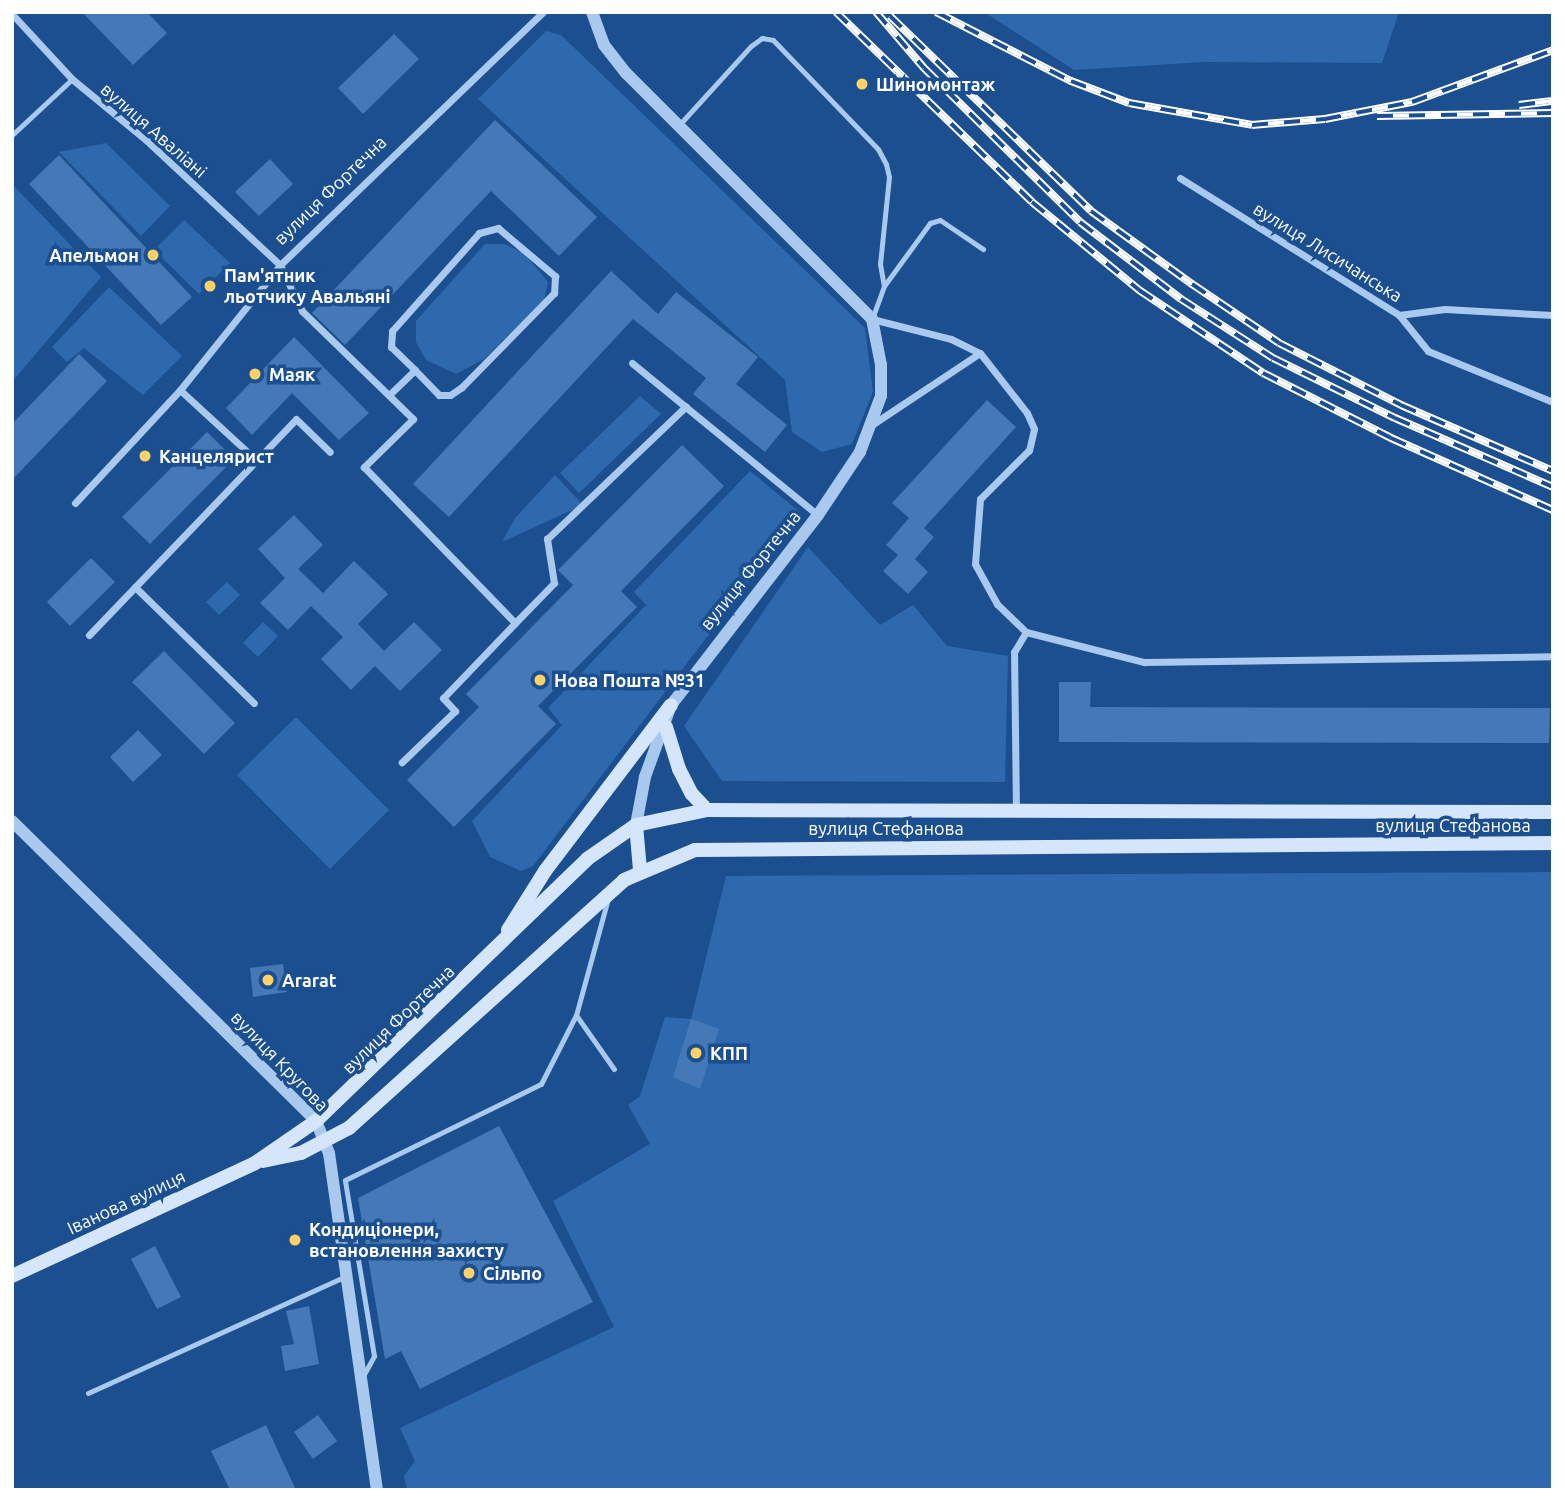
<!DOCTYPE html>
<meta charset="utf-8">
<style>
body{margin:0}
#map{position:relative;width:1565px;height:1502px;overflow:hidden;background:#1b4f8f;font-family:Ubuntu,sans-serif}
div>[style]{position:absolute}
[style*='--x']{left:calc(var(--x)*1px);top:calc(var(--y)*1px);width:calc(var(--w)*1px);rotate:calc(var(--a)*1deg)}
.green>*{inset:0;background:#2e69ad}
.building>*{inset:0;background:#4478b7}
.service>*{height:5px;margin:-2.5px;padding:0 2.5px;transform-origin:2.5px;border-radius:2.5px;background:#a9c9ee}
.minor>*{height:7px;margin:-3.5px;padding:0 3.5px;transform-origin:3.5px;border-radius:3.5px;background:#a9c9ee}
.tertiary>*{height:12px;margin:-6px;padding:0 6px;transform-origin:6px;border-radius:6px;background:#a9c9ee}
.secondary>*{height:14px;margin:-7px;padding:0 7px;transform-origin:7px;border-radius:7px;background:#d6e6fa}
.rail>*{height:8px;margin-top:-4px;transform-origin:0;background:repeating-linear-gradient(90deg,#1b4f8f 0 16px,#fff 0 32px);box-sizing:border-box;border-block:2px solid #fff}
.dots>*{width:19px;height:19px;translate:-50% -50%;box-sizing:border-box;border:4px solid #1b4f8f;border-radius:50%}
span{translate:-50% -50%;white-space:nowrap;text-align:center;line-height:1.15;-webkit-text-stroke:7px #1b4f8f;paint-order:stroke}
.poi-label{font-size:18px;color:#fff;font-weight:700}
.left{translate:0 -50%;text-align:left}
.right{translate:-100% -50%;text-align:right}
.street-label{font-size:18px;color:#fff}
.frame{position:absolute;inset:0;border:14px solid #fff;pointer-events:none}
</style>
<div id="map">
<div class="green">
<div style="clip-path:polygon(984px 12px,1399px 12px,1382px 63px,1204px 62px,1074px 70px)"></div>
<div style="clip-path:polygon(546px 31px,561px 35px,865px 328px,873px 392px,852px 444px,822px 452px,792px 432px,785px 380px,478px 99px)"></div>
<div style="clip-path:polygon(106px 143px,170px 206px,141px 236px,59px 152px)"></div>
<div style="clip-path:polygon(12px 184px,101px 277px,12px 382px)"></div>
<div style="clip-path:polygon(184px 220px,230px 263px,199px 294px,154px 250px)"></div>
<div style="clip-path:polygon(485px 244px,504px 244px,524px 253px,548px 282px,544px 300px,484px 359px,456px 374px,426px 360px,416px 342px,416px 321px)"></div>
<div style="clip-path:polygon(109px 287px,182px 356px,143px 395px,84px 348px,67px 362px,52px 347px)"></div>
<div style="clip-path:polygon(640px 396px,661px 414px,579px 493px,560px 473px)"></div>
<div style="clip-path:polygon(750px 471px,801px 513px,533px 866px,521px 871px,490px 857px,472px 821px,562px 725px,548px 708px,646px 605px,634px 592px)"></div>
<div style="clip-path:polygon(555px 475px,583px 505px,502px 542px,515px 518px)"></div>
<div style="clip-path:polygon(808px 547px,880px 625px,913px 605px,947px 646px,1008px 656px,1005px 782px,722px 781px,684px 726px)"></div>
<div style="clip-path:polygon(227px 582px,240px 595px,219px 615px,206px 602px)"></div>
<div style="clip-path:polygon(263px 622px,278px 636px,258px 657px,243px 643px)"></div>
<div style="clip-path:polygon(296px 717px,389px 810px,330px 869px,237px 775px)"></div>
<div style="clip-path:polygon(1553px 872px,1553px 1490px,407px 1490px,404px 1476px,415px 1461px,400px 1428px,614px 1327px,553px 1201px,650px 1144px,628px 1105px,640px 1096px,665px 1017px,691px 1019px,726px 876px)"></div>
</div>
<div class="building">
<div style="clip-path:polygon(82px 12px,147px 12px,167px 33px,133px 65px)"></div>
<div style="clip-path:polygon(394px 34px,419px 59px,363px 114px,338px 88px)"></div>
<div style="clip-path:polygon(495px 120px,597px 217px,559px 256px,491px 191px,345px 345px,312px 313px)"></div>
<div style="clip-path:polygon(59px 155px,192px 297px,161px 325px,29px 184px)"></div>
<div style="clip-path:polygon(270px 159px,293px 184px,259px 216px,235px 192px)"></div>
<div style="clip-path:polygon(611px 271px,658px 314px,676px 292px,758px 357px,736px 384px,787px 425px,765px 452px,693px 394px,706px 378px,633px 319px,449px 517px,413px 484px)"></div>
<div style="clip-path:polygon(294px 337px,369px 413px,339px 440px,292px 393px,252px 435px,226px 408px)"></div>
<div style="clip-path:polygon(79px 354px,107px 381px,12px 480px,12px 424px)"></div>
<div style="clip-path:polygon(987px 400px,1016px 427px,924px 528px,934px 537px,915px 559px,928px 572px,908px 594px,883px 571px,898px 555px,886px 545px,909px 518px,892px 503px)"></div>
<div style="clip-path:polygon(207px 432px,234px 459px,150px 544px,122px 517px)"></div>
<div style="clip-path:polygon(682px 445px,724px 486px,621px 591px,637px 607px,538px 706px,556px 724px,454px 827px,407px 780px,479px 707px,466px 694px,573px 585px,558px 570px)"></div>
<div style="clip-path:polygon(294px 515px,323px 545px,298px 569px,323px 593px,354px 561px,388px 594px,358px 624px,384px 651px,414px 622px,442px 650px,400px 691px,375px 666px,351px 690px,321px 659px,343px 637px,311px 606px,288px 630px,260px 603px,285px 578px,258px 549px)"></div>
<div style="clip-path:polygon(91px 558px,115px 582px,70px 626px,47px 602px)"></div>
<div style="clip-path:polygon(164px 651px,235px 723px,204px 754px,132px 682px)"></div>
<div style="clip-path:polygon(1059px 682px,1091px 682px,1090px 707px,1550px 708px,1549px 743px,1059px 742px)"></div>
<div style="clip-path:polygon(138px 730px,162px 755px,133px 782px,110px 757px)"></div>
<div style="clip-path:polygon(283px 964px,287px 992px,253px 997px,250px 968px)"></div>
<div style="clip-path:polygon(691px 1019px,719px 1029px,700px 1089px,673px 1077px)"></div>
<div style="clip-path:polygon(499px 1126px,593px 1302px,420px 1389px,401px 1351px,385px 1359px,358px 1198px)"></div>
<div style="clip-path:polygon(155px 1246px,181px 1297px,157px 1309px,131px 1259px)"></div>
<div style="clip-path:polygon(309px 1306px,319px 1364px,285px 1371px,281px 1346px,294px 1344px,286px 1311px)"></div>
<div style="clip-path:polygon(318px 1415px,337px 1441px,313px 1459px,294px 1432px)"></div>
<div style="clip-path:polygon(266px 1425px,296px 1490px,230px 1490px,211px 1451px)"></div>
</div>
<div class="service">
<div style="--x:679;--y:125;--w:107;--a:-47.7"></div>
<div style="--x:751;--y:46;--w:14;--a:-36"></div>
<div style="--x:762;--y:38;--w:11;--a:10"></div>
<div style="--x:773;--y:40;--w:151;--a:46.1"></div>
<div style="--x:878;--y:149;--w:17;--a:62"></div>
<div style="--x:886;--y:164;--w:13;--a:77"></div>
<div style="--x:889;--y:177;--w:87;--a:95.9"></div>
<div style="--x:880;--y:264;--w:22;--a:80"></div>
<div style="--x:884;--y:286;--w:35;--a:110"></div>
<div style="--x:12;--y:135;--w:82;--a:-43"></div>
<div style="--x:884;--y:286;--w:78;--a:-53.9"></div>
<div style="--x:930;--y:223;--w:10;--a:-17"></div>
<div style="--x:940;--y:220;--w:52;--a:34"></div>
<div style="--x:607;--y:902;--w:117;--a:105.3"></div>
<div style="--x:576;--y:1015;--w:66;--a:54.9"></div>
<div style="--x:363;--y:1376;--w:23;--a:-61"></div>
<div style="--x:374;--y:1356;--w:178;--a:-99.4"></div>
<div style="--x:345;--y:1180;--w:218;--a:-26.1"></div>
<div style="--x:541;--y:1084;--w:77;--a:-63.1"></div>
<div style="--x:88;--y:1393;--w:281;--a:-24.4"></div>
</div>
<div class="minor">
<div style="--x:12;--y:14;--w:88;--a:47.3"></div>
<div style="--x:72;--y:79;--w:96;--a:39.5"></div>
<div style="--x:146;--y:140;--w:183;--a:43"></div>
<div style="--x:280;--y:265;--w:51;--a:64.4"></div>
<div style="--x:302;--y:311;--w:155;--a:44.2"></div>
<div style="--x:413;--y:419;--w:69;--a:135.6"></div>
<div style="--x:364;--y:467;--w:217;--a:45.9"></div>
<div style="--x:515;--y:623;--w:104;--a:133.8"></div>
<div style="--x:443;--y:698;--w:18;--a:47"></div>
<div style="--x:455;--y:711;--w:74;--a:136.1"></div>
<div style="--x:1180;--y:178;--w:258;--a:32"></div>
<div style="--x:1399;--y:315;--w:46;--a:-7.4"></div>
<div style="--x:1445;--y:309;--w:108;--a:3.2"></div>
<div style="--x:1399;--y:315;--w:46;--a:51.1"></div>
<div style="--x:1428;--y:351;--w:135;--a:22.2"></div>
<div style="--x:872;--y:319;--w:81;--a:14.2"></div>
<div style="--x:951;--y:339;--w:32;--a:26"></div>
<div style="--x:980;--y:353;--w:76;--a:51.9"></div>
<div style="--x:1027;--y:413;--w:17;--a:66"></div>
<div style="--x:1034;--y:429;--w:22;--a:103"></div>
<div style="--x:1029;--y:450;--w:69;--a:135"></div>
<div style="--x:980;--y:499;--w:65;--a:94.4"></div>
<div style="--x:975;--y:564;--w:46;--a:61.2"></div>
<div style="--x:997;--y:604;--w:40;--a:44"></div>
<div style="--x:1026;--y:632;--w:122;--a:14.3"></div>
<div style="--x:1144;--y:662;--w:409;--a:-0.8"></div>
<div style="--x:632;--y:363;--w:240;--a:39.3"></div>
<div style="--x:180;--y:390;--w:102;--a:42.6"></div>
<div style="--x:389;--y:395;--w:36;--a:-44"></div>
<div style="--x:415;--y:370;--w:33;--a:-136"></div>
<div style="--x:391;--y:347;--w:16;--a:-86"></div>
<div style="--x:392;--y:331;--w:131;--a:-48.4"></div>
<div style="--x:479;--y:233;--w:20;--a:-15"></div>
<div style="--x:498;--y:228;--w:75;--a:40.1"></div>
<div style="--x:555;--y:276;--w:17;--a:93"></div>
<div style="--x:554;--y:293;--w:132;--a:134.4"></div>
<div style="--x:462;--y:387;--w:14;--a:146"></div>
<div style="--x:450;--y:395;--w:11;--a:180"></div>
<div style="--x:439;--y:395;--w:35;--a:-134"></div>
<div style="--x:873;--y:424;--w:128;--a:-33.6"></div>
<div style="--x:75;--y:503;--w:154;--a:-47.1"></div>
<div style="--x:180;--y:390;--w:160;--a:-51.3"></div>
<div style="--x:280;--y:265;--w:365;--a:-43.9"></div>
<div style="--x:135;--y:587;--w:166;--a:44.3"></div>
<div style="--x:515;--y:623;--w:56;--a:-45.7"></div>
<div style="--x:554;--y:583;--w:45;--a:-99"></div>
<div style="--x:547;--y:539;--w:192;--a:-43.7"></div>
<div style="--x:89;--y:635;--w:299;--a:-46.2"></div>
<div style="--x:296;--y:419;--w:47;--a:44.1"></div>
<div style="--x:1016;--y:812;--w:160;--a:-90.7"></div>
<div style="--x:1014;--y:652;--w:23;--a:-59"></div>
</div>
<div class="tertiary">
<div style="--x:592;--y:12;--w:35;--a:70"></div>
<div style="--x:604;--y:45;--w:36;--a:52"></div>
<div style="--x:626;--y:73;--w:348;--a:45"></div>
<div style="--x:872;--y:319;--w:47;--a:78.9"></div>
<div style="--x:881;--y:365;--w:31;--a:90"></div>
<div style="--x:881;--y:396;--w:60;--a:110.6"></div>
<div style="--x:860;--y:452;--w:76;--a:123.7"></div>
<div style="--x:818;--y:515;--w:240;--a:127.7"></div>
<div style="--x:671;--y:705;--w:77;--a:109.9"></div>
<div style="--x:645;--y:777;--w:49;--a:100.6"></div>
<div style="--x:12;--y:821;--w:427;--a:44.6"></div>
<div style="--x:316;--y:1121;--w:35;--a:68"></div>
<div style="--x:329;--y:1153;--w:340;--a:81.9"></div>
</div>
<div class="secondary">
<div style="--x:666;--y:727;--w:44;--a:72.8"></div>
<div style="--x:679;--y:769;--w:28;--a:63"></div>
<div style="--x:692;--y:794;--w:22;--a:47"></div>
<div style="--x:636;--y:825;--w:45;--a:84.9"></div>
<div style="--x:508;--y:930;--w:70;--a:-57.9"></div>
<div style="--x:545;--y:871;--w:208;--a:-52.8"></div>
<div style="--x:263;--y:1161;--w:39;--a:-12"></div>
<div style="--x:301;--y:1153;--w:54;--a:-27.5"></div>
<div style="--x:349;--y:1128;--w:370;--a:-42"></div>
<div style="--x:624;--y:880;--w:77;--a:-22.9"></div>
<div style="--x:695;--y:850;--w:858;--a:-0.47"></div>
<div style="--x:12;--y:1276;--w:268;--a:-24.9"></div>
<div style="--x:255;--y:1163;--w:74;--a:-34.5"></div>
<div style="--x:316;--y:1121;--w:377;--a:-44"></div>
<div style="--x:587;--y:859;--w:60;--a:-34.8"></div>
<div style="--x:636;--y:825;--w:73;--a:-11.9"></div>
<div style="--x:707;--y:810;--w:846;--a:0.14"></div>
</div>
<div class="rail">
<div style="--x:836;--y:12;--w:273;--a:44.1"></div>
<div style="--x:1032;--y:202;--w:139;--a:39.4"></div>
<div style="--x:1139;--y:290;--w:149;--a:33.8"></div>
<div style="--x:1263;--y:373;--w:144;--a:26.9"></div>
<div style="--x:1391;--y:438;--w:177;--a:24"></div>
<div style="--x:876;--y:12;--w:74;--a:49.4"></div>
<div style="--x:924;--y:68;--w:219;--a:44.6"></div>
<div style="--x:1080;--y:222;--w:127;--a:37.3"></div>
<div style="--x:1181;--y:299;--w:109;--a:32.7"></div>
<div style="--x:1273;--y:358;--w:136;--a:26.2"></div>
<div style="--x:1395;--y:418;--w:172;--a:23.6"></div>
<div style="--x:936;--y:12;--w:152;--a:27.1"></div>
<div style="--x:1071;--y:81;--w:62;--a:20.8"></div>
<div style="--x:1129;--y:103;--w:125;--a:10.1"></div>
<div style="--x:1252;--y:125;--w:73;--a:-4.7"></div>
<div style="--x:1325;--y:119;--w:89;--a:-11.1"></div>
<div style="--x:1412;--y:102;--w:150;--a:-20.2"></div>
<div style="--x:890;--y:16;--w:280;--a:44.1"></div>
<div style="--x:1091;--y:211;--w:125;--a:35.9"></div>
<div style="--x:1192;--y:284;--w:105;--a:34.1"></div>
<div style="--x:1279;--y:343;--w:137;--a:26.9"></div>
<div style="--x:1401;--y:405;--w:166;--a:23.5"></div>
<div style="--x:1519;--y:105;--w:34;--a:-7"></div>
<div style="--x:1377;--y:116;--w:176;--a:-1"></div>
</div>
<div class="dots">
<div style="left:862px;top:84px;background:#ffd166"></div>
<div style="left:153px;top:255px;background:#ffd166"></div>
<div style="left:210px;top:286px;background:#ffd166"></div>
<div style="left:255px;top:374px;background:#ffd166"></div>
<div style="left:145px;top:456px;background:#ffd166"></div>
<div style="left:540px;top:680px;background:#ffd166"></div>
<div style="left:268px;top:980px;background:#ffd166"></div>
<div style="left:696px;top:1053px;background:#ffd166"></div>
<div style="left:295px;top:1240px;background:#ffd166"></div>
<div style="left:469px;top:1273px;background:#ffd166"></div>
</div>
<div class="poi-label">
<span class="left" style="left:876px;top:84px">Шиномонтаж</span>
<span class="right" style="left:139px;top:255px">Апельмон</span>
<span class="left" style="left:224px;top:286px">Пам'ятник<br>льотчику Авальяні</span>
<span class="left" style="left:269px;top:374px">Маяк</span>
<span class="left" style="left:159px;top:456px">Канцелярист</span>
<span class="left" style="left:554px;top:680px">Нова Пошта №31</span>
<span class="left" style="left:282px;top:980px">Ararat</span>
<span class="left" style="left:710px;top:1053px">КПП</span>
<span class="left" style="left:309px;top:1240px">Кондиціонери,<br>встановлення захисту</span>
<span class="left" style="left:483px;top:1273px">Сільпо</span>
</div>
<div class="street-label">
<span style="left:154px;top:130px;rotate:41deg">вулиця Аваліані</span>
<span style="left:330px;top:190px;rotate:-44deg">вулиця Фортечна</span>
<span style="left:1328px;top:252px;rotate:32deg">вулиця Лисичанська</span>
<span style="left:750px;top:570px;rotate:-51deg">вулиця Фортечна</span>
<span style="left:1453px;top:825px">вулиця Стефанова</span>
<span style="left:886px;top:828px">вулиця Стефанова</span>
<span style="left:398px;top:1019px;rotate:-44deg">вулиця Фортечна</span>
<span style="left:280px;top:1061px;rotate:46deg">вулиця Кругова</span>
<span style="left:126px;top:1202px;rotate:-25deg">Іванова вулиця</span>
</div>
<div class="frame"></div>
</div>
